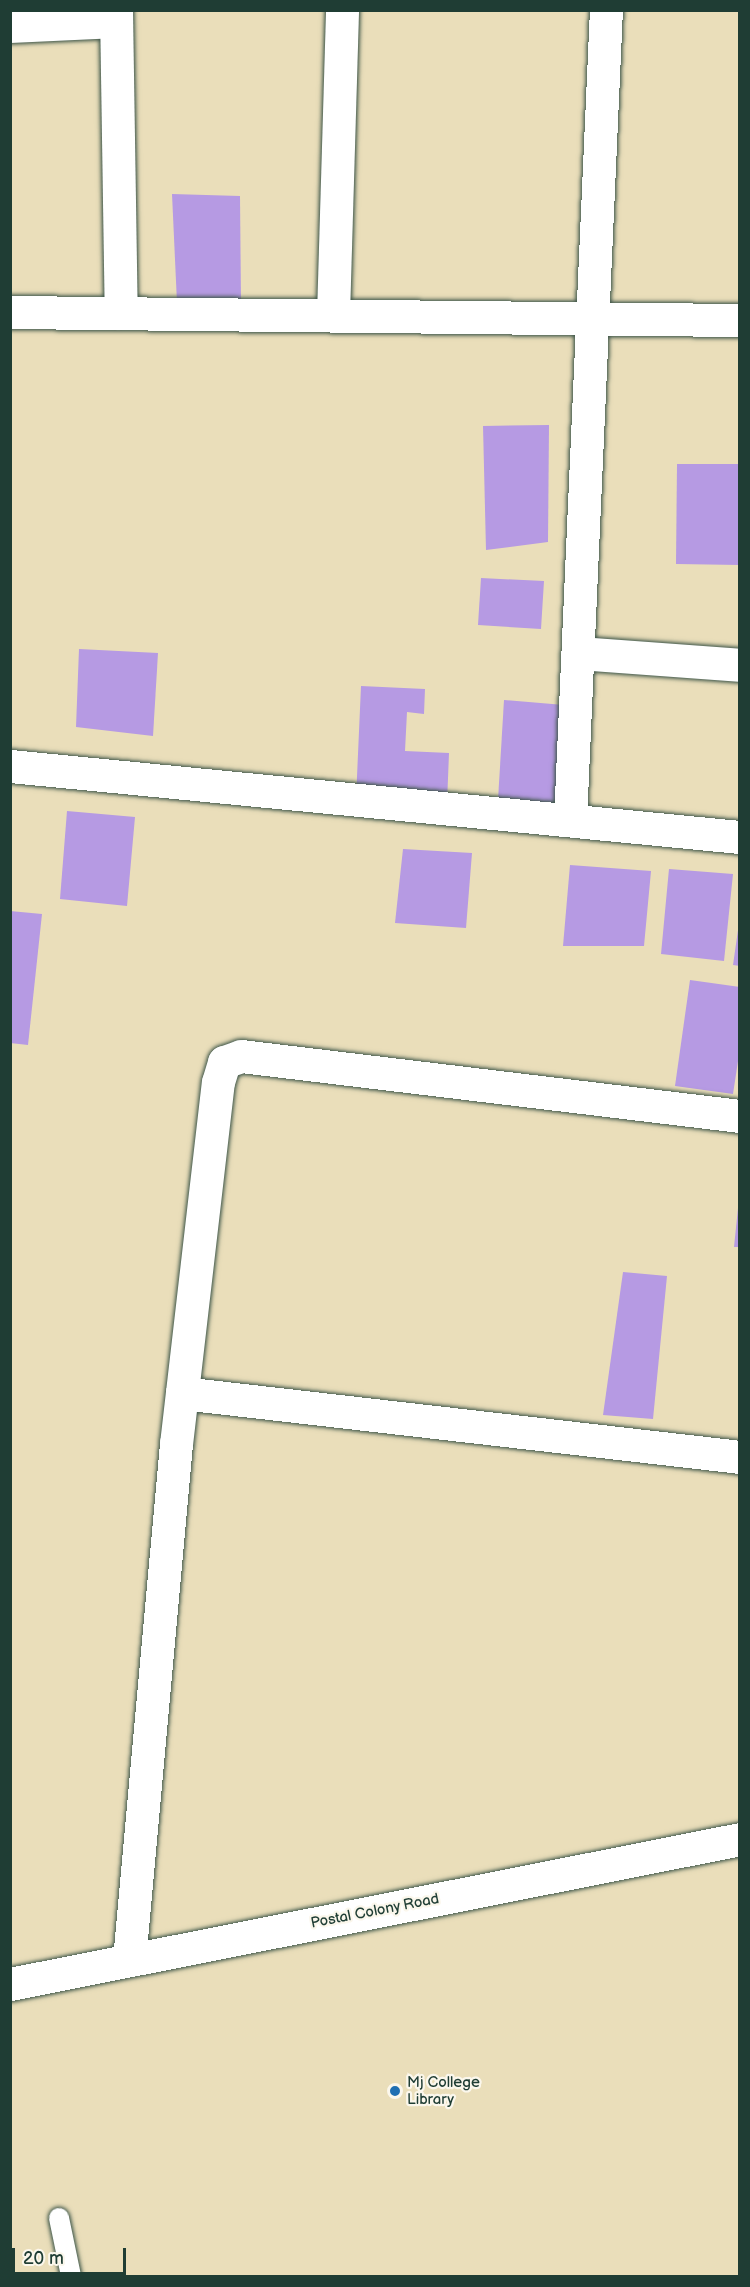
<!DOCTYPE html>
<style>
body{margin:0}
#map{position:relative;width:750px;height:2287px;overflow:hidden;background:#eadeba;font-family:"Balsamiq Sans",sans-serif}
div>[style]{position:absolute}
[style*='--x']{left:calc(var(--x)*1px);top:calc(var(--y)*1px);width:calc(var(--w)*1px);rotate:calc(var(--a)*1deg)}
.building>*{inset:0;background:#b69ae3}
.roads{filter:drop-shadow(0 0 2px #3d5548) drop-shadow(0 0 2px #3d5548)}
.service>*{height:20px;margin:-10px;padding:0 10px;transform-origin:10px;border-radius:10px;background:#fff}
.minor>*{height:33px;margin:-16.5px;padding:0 16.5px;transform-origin:16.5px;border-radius:16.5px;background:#fff}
.tertiary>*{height:33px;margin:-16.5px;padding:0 16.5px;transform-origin:16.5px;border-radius:16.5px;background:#fff}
.dots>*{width:16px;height:16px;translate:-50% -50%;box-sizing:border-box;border:3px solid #fbf7ec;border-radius:50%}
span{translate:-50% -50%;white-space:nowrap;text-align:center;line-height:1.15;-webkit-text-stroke:4.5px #fbf7ec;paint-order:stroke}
.street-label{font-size:15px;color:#1f3d34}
.poi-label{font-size:15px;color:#1f3d34}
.left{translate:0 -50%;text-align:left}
.frame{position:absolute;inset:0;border:12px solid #1f3d34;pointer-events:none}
.scale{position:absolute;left:12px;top:2248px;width:114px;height:27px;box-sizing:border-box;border:3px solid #1f3d34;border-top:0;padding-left:8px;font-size:18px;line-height:21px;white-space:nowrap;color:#1f3d34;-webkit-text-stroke:4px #fbf7ec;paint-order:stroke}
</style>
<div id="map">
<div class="building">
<div style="clip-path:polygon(172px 194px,240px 196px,241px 303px,177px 303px)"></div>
<div style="clip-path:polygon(549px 425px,548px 542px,486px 550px,483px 426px)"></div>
<div style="clip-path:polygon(677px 464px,740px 464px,740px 565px,676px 564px)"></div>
<div style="clip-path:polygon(481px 578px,544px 581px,541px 629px,478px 625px)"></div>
<div style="clip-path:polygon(79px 649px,158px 653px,153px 736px,76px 727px)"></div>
<div style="clip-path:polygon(361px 686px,425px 689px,424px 714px,407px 712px,405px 751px,449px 753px,447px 804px,356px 799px)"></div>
<div style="clip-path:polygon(504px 700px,564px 705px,557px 804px,498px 800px)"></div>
<div style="clip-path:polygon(67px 811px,135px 817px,127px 906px,60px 899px)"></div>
<div style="clip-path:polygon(403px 849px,472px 853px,466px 928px,395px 923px)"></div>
<div style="clip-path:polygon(570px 865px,651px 871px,644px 946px,563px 946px)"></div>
<div style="clip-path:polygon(669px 869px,733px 874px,724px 961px,661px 954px)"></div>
<div style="clip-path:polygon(10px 911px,42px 914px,28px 1045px,10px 1043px)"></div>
<div style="clip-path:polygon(738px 930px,740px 966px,733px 965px)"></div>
<div style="clip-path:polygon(690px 980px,740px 987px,740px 1048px,733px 1094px,675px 1086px)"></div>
<div style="clip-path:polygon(738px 1208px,740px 1208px,740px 1247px,734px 1247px)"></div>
<div style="clip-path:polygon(623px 1272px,667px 1276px,653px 1419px,603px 1415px)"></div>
</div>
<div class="roads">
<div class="service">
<div style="--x:59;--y:2218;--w:59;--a:78.3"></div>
</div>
<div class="minor">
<div style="--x:116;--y:10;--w:303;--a:89.1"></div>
<div style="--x:10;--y:26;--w:106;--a:-2.7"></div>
<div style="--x:333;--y:315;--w:305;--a:-88.3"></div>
<div style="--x:578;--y:653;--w:162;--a:4.2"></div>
<div style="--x:10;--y:766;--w:733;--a:5.56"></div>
<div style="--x:570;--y:820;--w:811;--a:-87.46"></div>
<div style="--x:182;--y:1393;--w:562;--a:6.54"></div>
<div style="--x:129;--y:1960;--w:518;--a:-84.8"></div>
<div style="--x:176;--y:1444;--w:364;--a:-83.4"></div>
<div style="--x:218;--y:1082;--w:21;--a:-73"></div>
<div style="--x:224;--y:1062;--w:18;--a:-19"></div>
<div style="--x:241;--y:1056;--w:503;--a:6.86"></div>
<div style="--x:10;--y:1984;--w:744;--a:-11.23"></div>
</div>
<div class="tertiary">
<div style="--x:10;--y:312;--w:730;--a:0.63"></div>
</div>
</div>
<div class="dots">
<div style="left:395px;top:2091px;background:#1f6fb2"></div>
</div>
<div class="street-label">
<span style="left:375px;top:1911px;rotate:-11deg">Postal Colony Road</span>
</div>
<div class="poi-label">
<span class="left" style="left:407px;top:2091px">Mj College<br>Library</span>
</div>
<div class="frame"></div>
<div class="scale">20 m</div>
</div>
